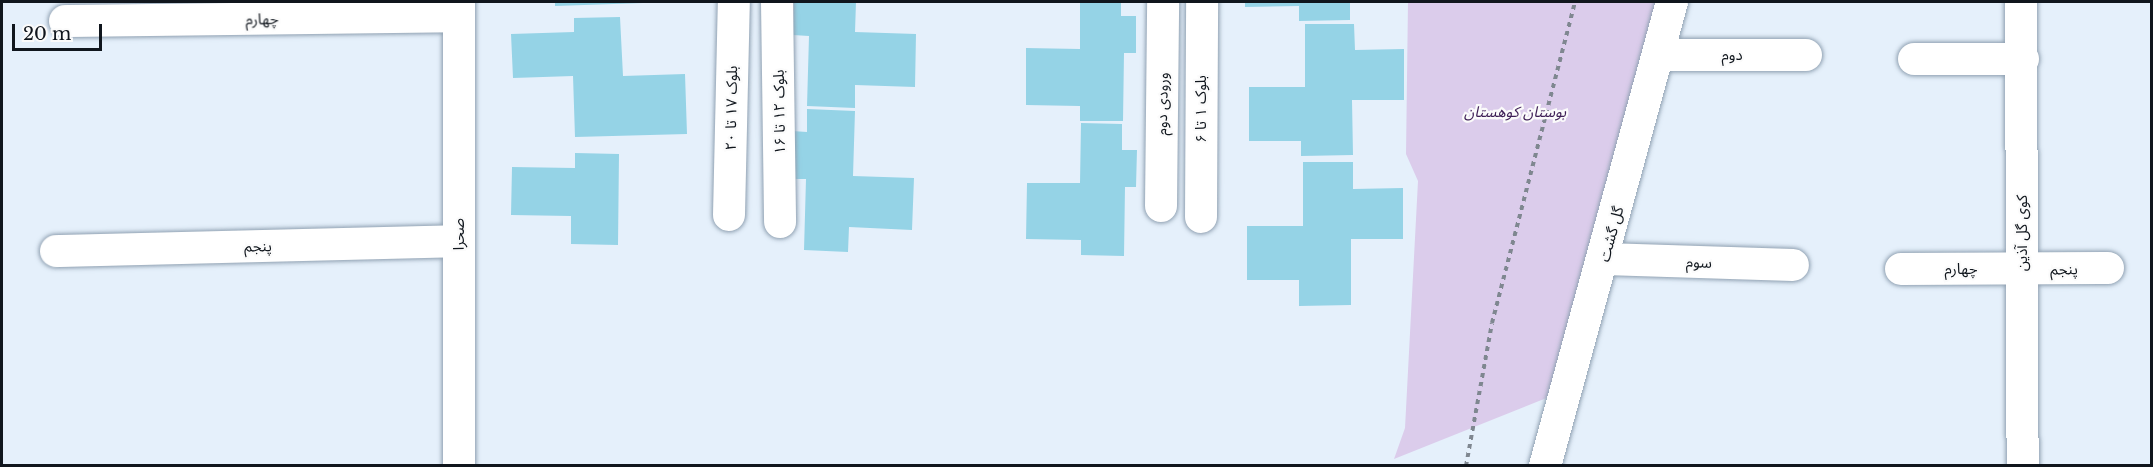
<!DOCTYPE html>
<meta charset="utf-8">
<style>
body{margin:0}
#map{position:relative;width:2153px;height:467px;overflow:hidden;background:#e5f0fb;font-family:"Libre Baskerville","Noto Sans Arabic",serif}
div>[style]{position:absolute}
[style*='--x']{left:calc(var(--x)*1px);top:calc(var(--y)*1px);width:calc(var(--w)*1px);rotate:calc(var(--a)*1deg)}
.green>*{inset:0;background:#dbcceb}
.building>*{inset:0;background:#95d3e6}
.path>*{height:4px;margin-top:-2px;transform-origin:0;background:repeating-linear-gradient(90deg,#7f8790 0 4.5px,transparent 0 9px)}
.roads{filter:drop-shadow(0 0 2px #90a1b2) drop-shadow(0 0 2px #90a1b2)}
.minor>*{height:32px;margin:-16px;padding:0 16px;transform-origin:16px;border-radius:16px;background:#fff}
span{translate:-50% -50%;white-space:nowrap;text-align:center;line-height:1.15;-webkit-text-stroke:4.5px #fbfbfb;paint-order:stroke}
.street-label{font-size:15px;color:#10161d}
.park-label{font-size:15px;color:#3d1e55;font-style:italic}
.frame{position:absolute;inset:0;border:3px solid #10161d;pointer-events:none}
.scale{position:absolute;left:12px;top:24px;width:90px;height:27px;box-sizing:border-box;border:3px solid #10161d;border-top:0;padding-left:8px;font-size:18px;line-height:21px;white-space:nowrap;color:#10161d;-webkit-text-stroke:4px #fbfbfb;paint-order:stroke}
</style>
<div id="map">
<div class="green">
<div style="clip-path:polygon(1408px 2px,1658px 2px,1549px 397px,1394px 459px,1405px 428px,1418px 181px,1406px 154px)"></div>
</div>
<div class="building">
<div style="clip-path:polygon(555px 2px,643px 2px,643px 3px,555px 6px)"></div>
<div style="clip-path:polygon(794px 2px,856px 2px,855px 32px,916px 34px,915px 87px,855px 85px,855px 108px,807px 106px,809px 36px,793px 35px)"></div>
<div style="clip-path:polygon(1080px 2px,1121px 2px,1121px 16px,1136px 16px,1136px 53px,1124px 53px,1123px 121px,1080px 121px,1080px 106px,1026px 105px,1026px 48px,1080px 49px)"></div>
<div style="clip-path:polygon(1245px 2px,1350px 2px,1350px 20px,1299px 21px,1299px 6px,1245px 7px)"></div>
<div style="clip-path:polygon(620px 17px,623px 76px,685px 74px,687px 134px,575px 137px,573px 76px,513px 78px,511px 34px,574px 32px,574px 18px)"></div>
<div style="clip-path:polygon(1305px 24px,1354px 24px,1355px 50px,1404px 49px,1404px 100px,1352px 100px,1353px 155px,1301px 156px,1301px 141px,1249px 141px,1249px 87px,1305px 87px)"></div>
<div style="clip-path:polygon(807px 109px,855px 111px,853px 176px,914px 178px,912px 230px,849px 227px,848px 252px,804px 250px,806px 179px,790px 179px,792px 131px,807px 132px)"></div>
<div style="clip-path:polygon(1081px 123px,1122px 124px,1122px 150px,1137px 150px,1136px 187px,1125px 187px,1124px 256px,1081px 255px,1081px 240px,1026px 239px,1027px 183px,1080px 183px)"></div>
<div style="clip-path:polygon(575px 153px,619px 154px,618px 245px,571px 244px,571px 216px,511px 215px,512px 167px,575px 168px)"></div>
<div style="clip-path:polygon(1303px 162px,1353px 162px,1353px 189px,1403px 188px,1403px 239px,1351px 239px,1351px 305px,1299px 306px,1299px 280px,1247px 280px,1247px 226px,1303px 226px)"></div>
</div>
<div class="path">
<div style="--x:1466;--y:466;--w:145;--a:-79.7"></div>
<div style="--x:1492;--y:323;--w:332;--a:-75.5"></div>
</div>
<div class="roads">
<div class="minor">
<div style="--x:777;--y:2;--w:220;--a:89.2"></div>
<div style="--x:2021;--y:2;--w:464;--a:89.8"></div>
<div style="--x:65;--y:21;--w:394;--a:-0.7"></div>
<div style="--x:1658;--y:55;--w:148;--a:0"></div>
<div style="--x:1914;--y:59;--w:109;--a:0"></div>
<div style="--x:1161;--y:206;--w:204;--a:-89.4"></div>
<div style="--x:729;--y:215;--w:213;--a:-88.7"></div>
<div style="--x:1201;--y:217;--w:215;--a:-89.7"></div>
<div style="--x:56;--y:251;--w:403;--a:-1.4"></div>
<div style="--x:1605;--y:259;--w:188;--a:1.8"></div>
<div style="--x:1901;--y:269;--w:207;--a:-0.3"></div>
<div style="--x:459;--y:466;--w:464;--a:-90"></div>
<div style="--x:1545;--y:466;--w:481;--a:-74.7"></div>
</div>
</div>
<div class="street-label">
<span style="left:262px;top:19px;rotate:-1deg">چهارم</span>
<span style="left:1732px;top:55px">دوم</span>
<span style="left:1162px;top:104px;rotate:-89deg">ورودی دوم</span>
<span style="left:731px;top:108px;rotate:-89deg">بلوک ۱۷ تا ۲۰</span>
<span style="left:1201px;top:109px;rotate:-90deg">بلوک ۱ تا ۶</span>
<span style="left:779px;top:112px;rotate:-91deg">بلوک ۱۲ تا ۱۶</span>
<span style="left:2022px;top:233px;rotate:-90deg">کوی گل آذین</span>
<span style="left:459px;top:234px;rotate:-90deg">صحرا</span>
<span style="left:1611px;top:234px;rotate:-75deg">گل گشت</span>
<span style="left:258px;top:246px;rotate:-1deg">پنجم</span>
<span style="left:1699px;top:262px;rotate:2deg">سوم</span>
<span style="left:1961px;top:269px">چهارم</span>
<span style="left:2064px;top:269px;rotate:-1deg">پنجم</span>
</div>
<div class="park-label">
<span style="left:1515px;top:112px">بوستان کوهستان</span>
</div>
<div class="frame"></div>
<div class="scale">20 m</div>
</div>
